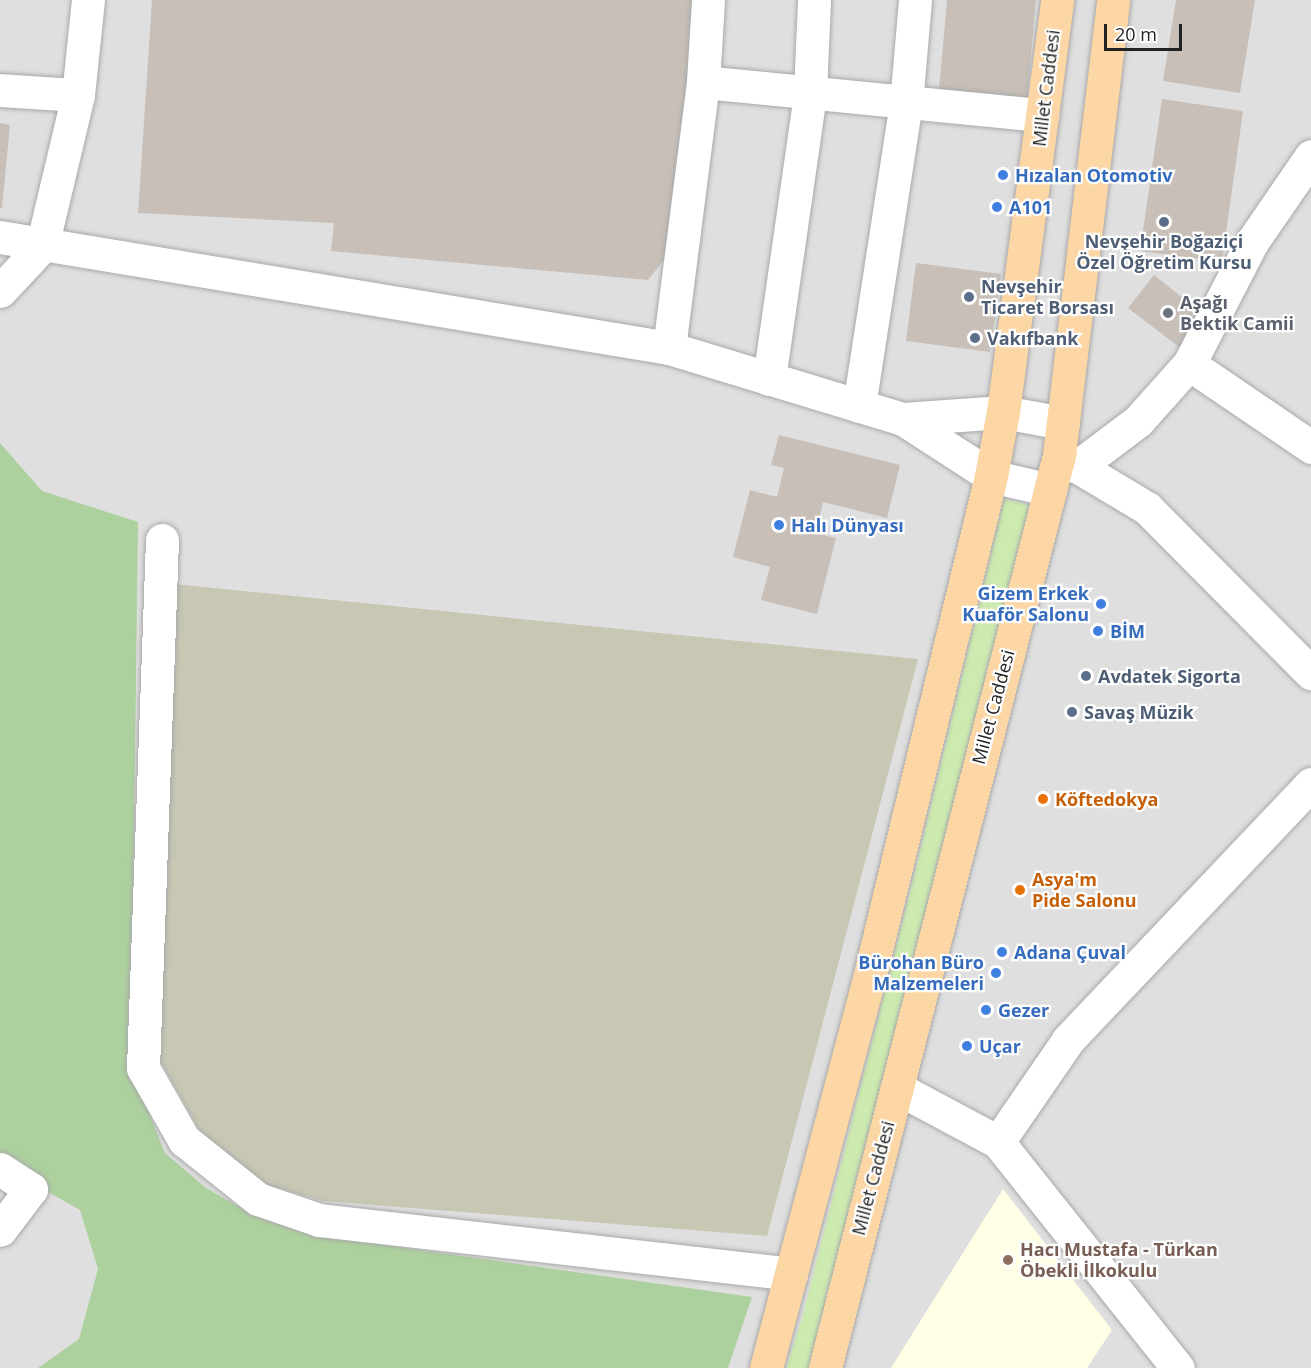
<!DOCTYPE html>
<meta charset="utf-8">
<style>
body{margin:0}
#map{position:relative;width:1311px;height:1368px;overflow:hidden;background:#f2efe9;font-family:"Open Sans",sans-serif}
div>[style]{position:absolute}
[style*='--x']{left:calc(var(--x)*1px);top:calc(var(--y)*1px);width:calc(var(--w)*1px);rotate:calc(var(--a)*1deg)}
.residential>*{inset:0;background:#e0dfdf}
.education>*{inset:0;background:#ffffe5}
.construction>*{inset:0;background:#c7c7b4}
.grass>*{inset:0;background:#cdebb0}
.forest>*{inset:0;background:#add19e}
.building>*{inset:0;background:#c7bfb8}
.roads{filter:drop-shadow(0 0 2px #a9a9a9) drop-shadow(0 0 2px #a9a9a9)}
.minor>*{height:33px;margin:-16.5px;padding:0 16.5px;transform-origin:16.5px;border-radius:16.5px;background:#fff}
.major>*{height:33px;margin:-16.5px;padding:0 16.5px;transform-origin:16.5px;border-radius:16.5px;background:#fcd6a4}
.dots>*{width:16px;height:16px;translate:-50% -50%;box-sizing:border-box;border:3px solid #fff;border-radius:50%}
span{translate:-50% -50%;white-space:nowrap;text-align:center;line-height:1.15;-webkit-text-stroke:4.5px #fff;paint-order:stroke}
.street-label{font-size:18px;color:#222}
.shop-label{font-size:18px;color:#366cbe;font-weight:700}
.left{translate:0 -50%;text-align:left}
.right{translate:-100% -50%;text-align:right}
.service-label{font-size:18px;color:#4e5e75;font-weight:700}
.worship-label{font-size:18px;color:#5b616d;font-weight:700}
.food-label{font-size:18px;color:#c56008;font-weight:700}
.education-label{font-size:18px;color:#785e54;font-weight:700}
.scale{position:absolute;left:1104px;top:24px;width:78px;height:27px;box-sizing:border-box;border:3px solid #222;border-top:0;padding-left:8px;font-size:18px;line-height:21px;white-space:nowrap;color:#222;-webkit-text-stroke:4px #fff;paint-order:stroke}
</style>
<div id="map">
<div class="residential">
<div style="clip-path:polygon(0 0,1311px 0,1311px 1368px,0 1368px)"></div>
</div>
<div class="education">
<div style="clip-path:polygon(1003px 1189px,1112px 1330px,1087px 1368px,891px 1368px)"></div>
</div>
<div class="construction">
<div style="clip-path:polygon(174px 584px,918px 659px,767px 1236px,323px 1201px,267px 1185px,200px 1131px,161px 1062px)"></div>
</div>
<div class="grass">
<div style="clip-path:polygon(1004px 499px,1030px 505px,814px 1368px,786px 1368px,803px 1315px,921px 847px)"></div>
</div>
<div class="forest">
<div style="clip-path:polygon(0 443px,42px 491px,138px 522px,131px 1068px,165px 1153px,206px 1188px,257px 1217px,328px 1237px,752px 1297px,728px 1368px,38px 1368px,79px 1339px,98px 1269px,80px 1210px,0 1165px)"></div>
</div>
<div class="building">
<div style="clip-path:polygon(152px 0,698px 0,676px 245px,648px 280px,331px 251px,334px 223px,138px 213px)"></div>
<div style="clip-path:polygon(947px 0,1036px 0,1027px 97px,939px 89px)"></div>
<div style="clip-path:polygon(1176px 0,1255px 0,1240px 93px,1163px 81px)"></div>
<div style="clip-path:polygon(1162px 99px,1243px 111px,1222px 262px,1140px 251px)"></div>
<div style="clip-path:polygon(0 123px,10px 125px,2px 208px,0 208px)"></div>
<div style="clip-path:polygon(916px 263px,1001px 274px,990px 352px,906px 341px)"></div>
<div style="clip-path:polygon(1154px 275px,1208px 318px,1183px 350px,1128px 308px)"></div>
<div style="clip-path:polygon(779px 435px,900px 465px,887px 518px,823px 502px,816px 533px,836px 538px,817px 614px,761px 600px,770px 567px,733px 557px,750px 490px,777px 497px,784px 468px,771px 465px)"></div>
</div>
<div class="roads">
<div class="minor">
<div style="--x:703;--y:82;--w:341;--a:5.6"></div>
<div style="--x:0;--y:90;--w:78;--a:3.7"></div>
<div style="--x:0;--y:237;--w:678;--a:9.42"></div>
<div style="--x:669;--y:348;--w:245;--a:16.9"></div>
<div style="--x:903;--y:419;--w:105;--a:32.9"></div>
<div style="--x:991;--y:476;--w:61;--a:13.3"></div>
<div style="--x:0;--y:291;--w:62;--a:-47"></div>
<div style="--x:42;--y:246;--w:155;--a:-76.6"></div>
<div style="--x:78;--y:95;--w:96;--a:-84"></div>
<div style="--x:669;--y:348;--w:268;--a:-82.7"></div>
<div style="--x:703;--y:82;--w:82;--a:-86.5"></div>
<div style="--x:1189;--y:364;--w:148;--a:34.2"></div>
<div style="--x:769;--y:379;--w:289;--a:-81.8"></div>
<div style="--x:810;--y:93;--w:93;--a:-87.5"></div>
<div style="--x:859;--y:406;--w:307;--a:-81.2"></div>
<div style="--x:906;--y:103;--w:103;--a:-85"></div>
<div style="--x:903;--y:419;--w:100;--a:-4"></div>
<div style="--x:1003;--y:412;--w:61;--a:10.4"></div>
<div style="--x:1060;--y:456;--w:101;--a:30.9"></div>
<div style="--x:1147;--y:508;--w:233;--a:45.2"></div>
<div style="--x:1077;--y:467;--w:76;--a:-37"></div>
<div style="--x:1138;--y:421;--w:76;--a:-48.2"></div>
<div style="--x:1189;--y:364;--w:137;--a:-62.7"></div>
<div style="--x:1252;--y:242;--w:104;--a:-55.5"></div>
<div style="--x:162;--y:540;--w:528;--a:92.06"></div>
<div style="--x:143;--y:1068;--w:83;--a:60.3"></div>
<div style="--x:184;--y:1140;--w:95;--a:38.6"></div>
<div style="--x:258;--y:1199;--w:65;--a:19"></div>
<div style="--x:319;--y:1220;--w:475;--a:6.5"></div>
<div style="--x:897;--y:1088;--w:115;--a:28.1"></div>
<div style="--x:998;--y:1142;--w:289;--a:51.5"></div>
<div style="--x:998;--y:1142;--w:124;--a:-55.5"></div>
<div style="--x:1068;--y:1040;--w:353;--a:-46.5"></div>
<div style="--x:0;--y:1169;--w:37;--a:33"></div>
<div style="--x:31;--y:1189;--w:51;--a:127.1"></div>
</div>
<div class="major">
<div style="--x:766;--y:1368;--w:416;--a:-75.2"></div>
<div style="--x:872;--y:966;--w:504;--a:-76.35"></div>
<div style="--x:991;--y:476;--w:65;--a:-79.4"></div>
<div style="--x:1003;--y:412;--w:416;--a:-82.5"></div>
<div style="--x:825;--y:1368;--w:943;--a:-75.62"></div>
<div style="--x:1059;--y:455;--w:458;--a:-83.2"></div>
</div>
</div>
<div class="dots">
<div style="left:1003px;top:175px;background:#3f7fe0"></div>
<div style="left:997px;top:207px;background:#3f7fe0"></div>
<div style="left:1164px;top:222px;background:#5c6f8a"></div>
<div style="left:969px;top:297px;background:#5c6f8a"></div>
<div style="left:1168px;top:313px;background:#6b7280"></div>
<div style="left:975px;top:338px;background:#5c6f8a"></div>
<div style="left:779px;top:525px;background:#3f7fe0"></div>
<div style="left:1101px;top:604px;background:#3f7fe0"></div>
<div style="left:1098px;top:631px;background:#3f7fe0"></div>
<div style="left:1086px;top:676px;background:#5c6f8a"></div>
<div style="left:1072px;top:712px;background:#5c6f8a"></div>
<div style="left:1043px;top:799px;background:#e8710a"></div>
<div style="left:1020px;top:890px;background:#e8710a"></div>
<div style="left:1002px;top:952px;background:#3f7fe0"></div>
<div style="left:996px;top:973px;background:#3f7fe0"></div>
<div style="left:986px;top:1010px;background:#3f7fe0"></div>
<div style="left:967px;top:1046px;background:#3f7fe0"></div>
<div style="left:1008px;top:1260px;background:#8d6e63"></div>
</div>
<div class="street-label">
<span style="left:1046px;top:88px;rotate:-83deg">Millet Caddesi</span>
<span style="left:993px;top:707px;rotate:-75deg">Millet Caddesi</span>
<span style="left:873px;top:1178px;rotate:-75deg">Millet Caddesi</span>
</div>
<div class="shop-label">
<span class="left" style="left:1015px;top:175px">Hızalan Otomotiv</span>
<span class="left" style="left:1009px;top:207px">A101</span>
<span class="left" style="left:791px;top:525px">Halı Dünyası</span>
<span class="right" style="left:1089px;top:604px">Gizem Erkek<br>Kuaför Salonu</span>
<span class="left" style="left:1110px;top:631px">BİM</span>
<span class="left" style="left:1014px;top:952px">Adana Çuval</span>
<span class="right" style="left:984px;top:973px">Bürohan Büro<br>Malzemeleri</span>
<span class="left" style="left:998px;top:1010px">Gezer</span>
<span class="left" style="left:979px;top:1046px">Uçar</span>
</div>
<div class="service-label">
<span style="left:1164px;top:252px">Nevşehir Boğaziçi<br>Özel Öğretim Kursu</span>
<span class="left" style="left:981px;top:297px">Nevşehir<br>Ticaret Borsası</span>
<span class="left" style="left:987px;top:338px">Vakıfbank</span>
<span class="left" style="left:1098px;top:676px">Avdatek Sigorta</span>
<span class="left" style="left:1084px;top:712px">Savaş Müzik</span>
</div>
<div class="worship-label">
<span class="left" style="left:1180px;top:313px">Aşağı<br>Bektik Camii</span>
</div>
<div class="food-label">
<span class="left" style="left:1055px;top:799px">Köftedokya</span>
<span class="left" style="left:1032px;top:890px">Asya'm<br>Pide Salonu</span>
</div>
<div class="education-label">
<span class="left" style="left:1020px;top:1260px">Hacı Mustafa - Türkan<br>Öbekli İlkokulu</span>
</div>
<div class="scale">20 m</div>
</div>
